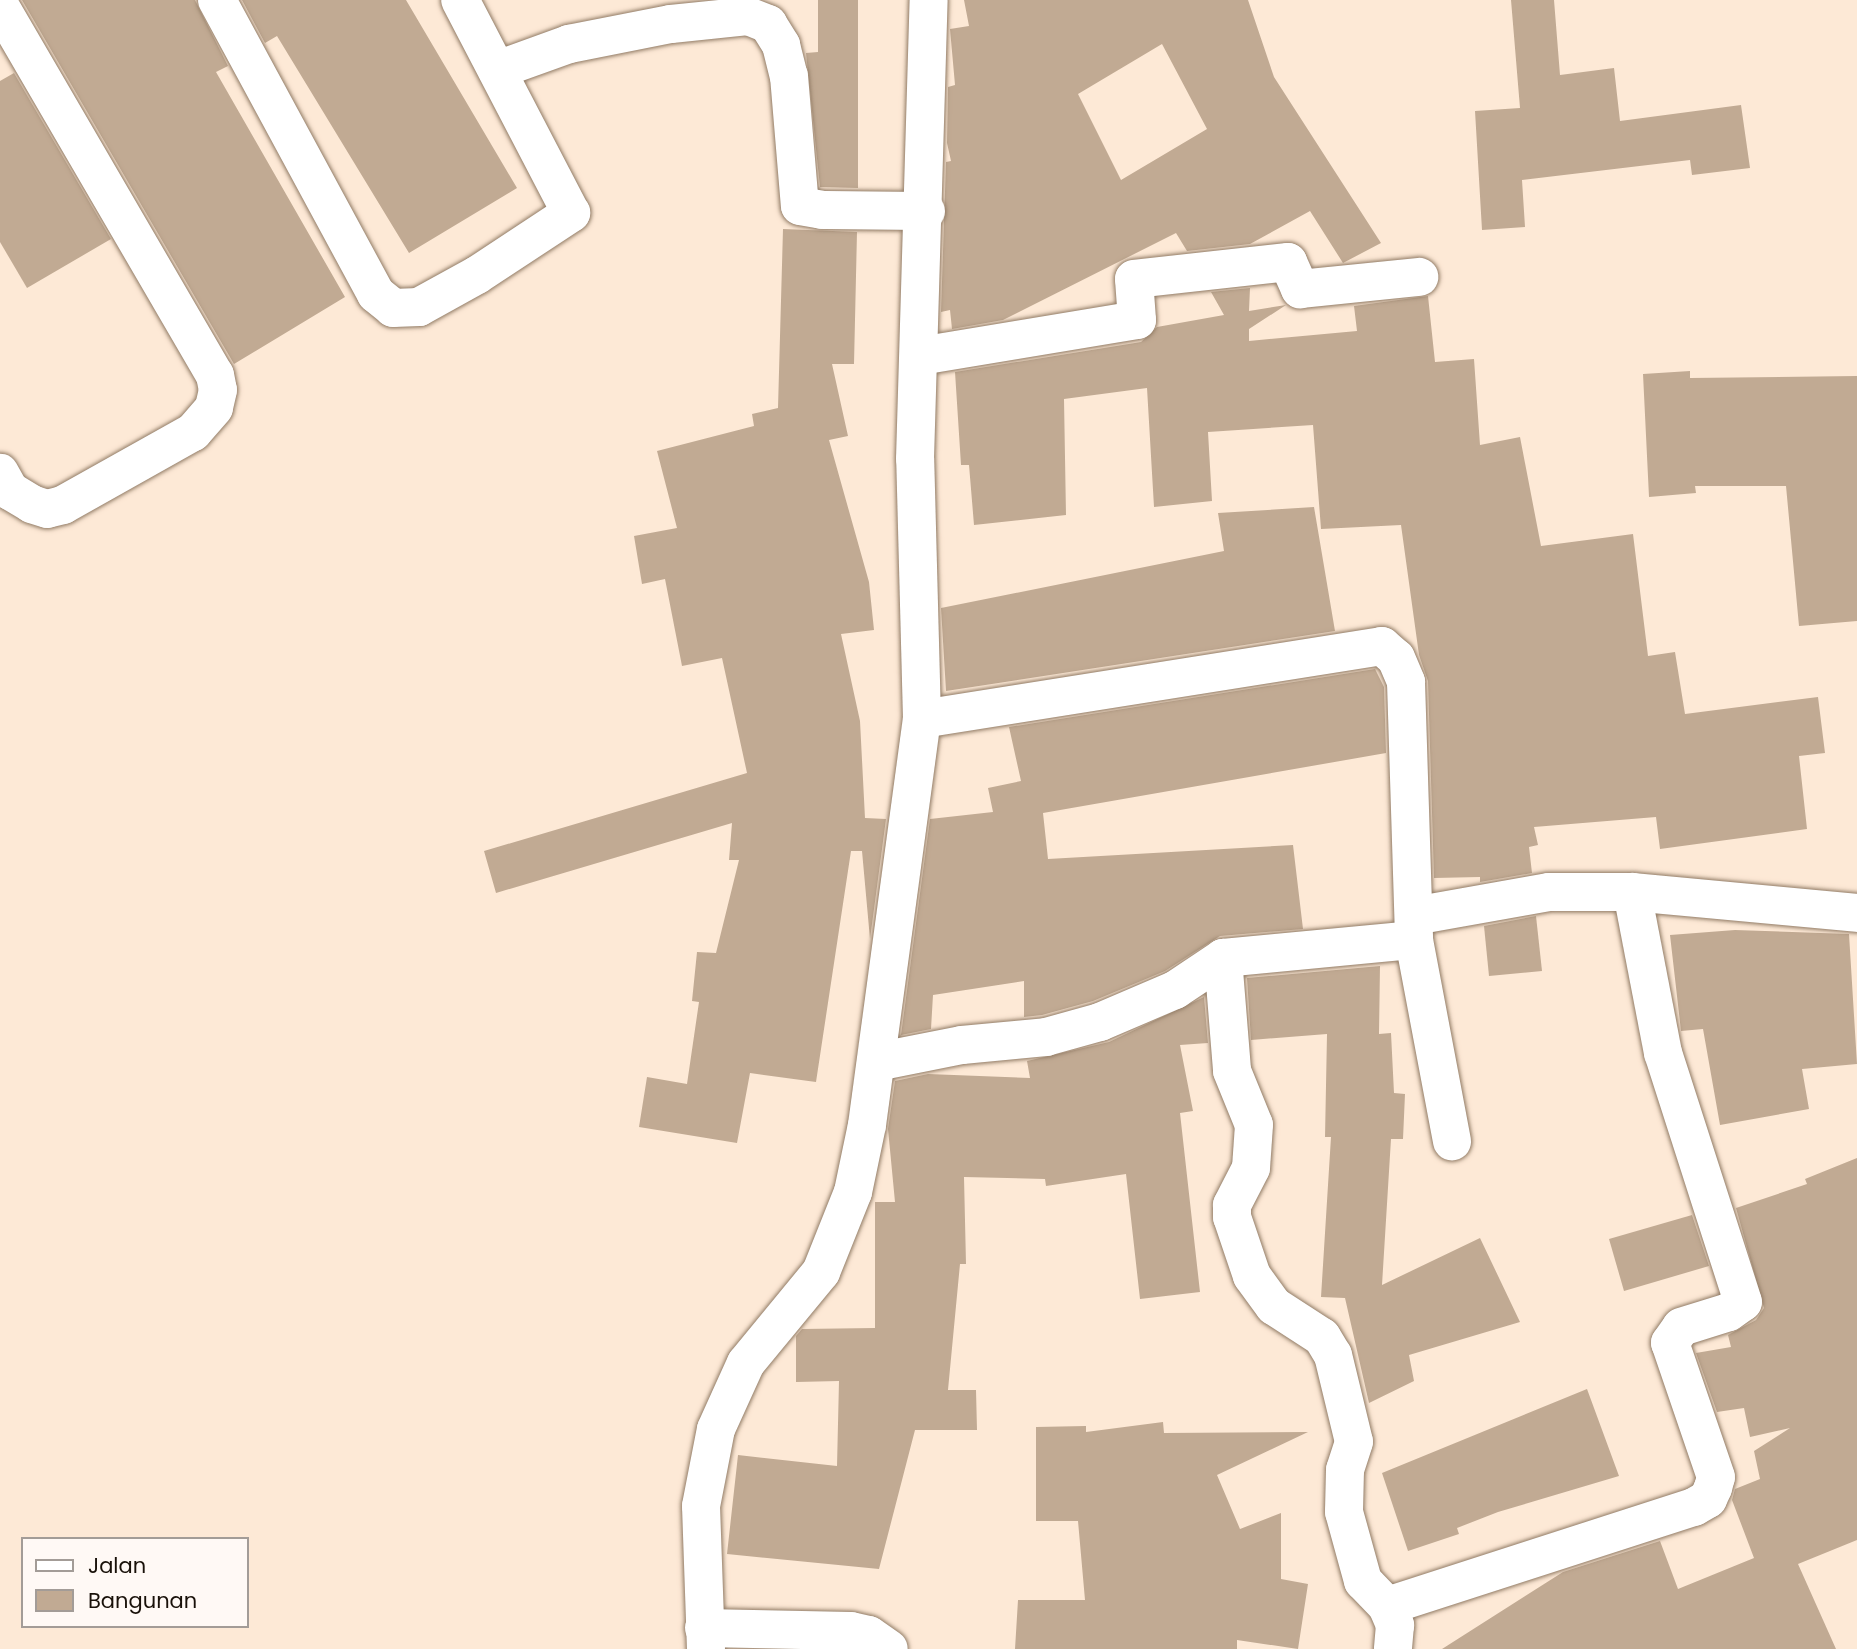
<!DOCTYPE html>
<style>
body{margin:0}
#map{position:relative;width:1857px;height:1649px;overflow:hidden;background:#fde9d6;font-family:Poppins,sans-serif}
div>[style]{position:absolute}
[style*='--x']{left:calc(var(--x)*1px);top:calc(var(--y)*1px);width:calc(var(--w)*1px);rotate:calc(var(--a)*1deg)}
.building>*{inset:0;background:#c1aa93}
.roads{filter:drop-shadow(0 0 2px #917b65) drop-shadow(0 0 2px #917b65)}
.minor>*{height:38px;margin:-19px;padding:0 19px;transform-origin:19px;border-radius:19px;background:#fff}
.tertiary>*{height:38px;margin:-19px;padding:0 19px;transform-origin:19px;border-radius:19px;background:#fff}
span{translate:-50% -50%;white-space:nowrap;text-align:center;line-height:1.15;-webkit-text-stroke:7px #fff9f5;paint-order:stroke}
.legend{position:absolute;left:21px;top:1537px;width:228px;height:91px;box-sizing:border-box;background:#fff9f5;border:2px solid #a39c97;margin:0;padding:9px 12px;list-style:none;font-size:21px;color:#191109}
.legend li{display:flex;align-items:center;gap:14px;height:35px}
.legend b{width:35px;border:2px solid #a39c97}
</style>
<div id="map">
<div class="building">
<div style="clip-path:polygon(22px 0,195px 0,228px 66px,216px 72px,345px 297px,234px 364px)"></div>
<div style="clip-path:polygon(242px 0,406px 0,517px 188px,409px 253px,277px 36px,265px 43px)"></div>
<div style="clip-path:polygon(818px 0,858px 0,858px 188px,820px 187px,806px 53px,818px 52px)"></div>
<div style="clip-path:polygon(evenodd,964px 0,1248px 0,1274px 77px,1381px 243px,1343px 263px,1310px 211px,1250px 244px,1187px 251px,1176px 233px,1003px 320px,952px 329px,950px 310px,941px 312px,946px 162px,951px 161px,947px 143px,948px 87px,955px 85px,950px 29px,969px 26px,964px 0,1162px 44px,1207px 129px,1121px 180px,1078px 94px,1162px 44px)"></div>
<div style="clip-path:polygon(1511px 0,1554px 0,1560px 75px,1614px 68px,1620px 121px,1741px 105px,1750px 168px,1692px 175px,1690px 160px,1522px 180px,1525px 227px,1482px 230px,1475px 111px,1520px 108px)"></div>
<div style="clip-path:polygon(14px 73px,111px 239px,27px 288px,0 242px,0 81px)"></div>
<div style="clip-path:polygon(783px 229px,857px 232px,854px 364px,832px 364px,848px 436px,829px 440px,869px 582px,874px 630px,841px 634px,860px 721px,865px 818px,886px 819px,870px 939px,862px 851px,851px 851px,816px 1082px,750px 1073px,737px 1143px,639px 1127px,647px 1077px,687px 1084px,699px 1002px,692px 1001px,697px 952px,716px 953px,739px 860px,729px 860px,732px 823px,496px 893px,484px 851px,747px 773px,722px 658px,682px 666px,665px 579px,642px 584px,634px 536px,677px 528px,657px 451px,754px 426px,752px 414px,778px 408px)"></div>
<div style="clip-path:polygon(1250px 288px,1249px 311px,1286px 305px,1249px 329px,1249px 341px,1357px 331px,1354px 306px,1428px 296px,1435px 362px,1474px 359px,1480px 445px,1520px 437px,1541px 546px,1633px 534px,1648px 656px,1675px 652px,1685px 714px,1818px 697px,1825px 753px,1799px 756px,1807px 829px,1660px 849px,1656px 817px,1534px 827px,1538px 845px,1529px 847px,1532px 873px,1480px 882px,1480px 877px,1434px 878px,1428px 681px,1419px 655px,1401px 525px,1321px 529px,1313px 425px,1208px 432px,1212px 501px,1154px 507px,1147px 388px,1064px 399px,1066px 515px,974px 525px,969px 465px,961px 465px,955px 372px,1141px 342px,1157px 327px,1224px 315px,1211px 292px)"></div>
<div style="clip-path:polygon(1690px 371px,1690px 378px,1857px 376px,1857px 621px,1799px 626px,1786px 486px,1695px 486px,1696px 493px,1649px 497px,1643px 374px)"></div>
<div style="clip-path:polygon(1314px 507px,1335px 631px,946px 691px,941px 608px,1224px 551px,1218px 513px)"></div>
<div style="clip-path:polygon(1375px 669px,1384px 687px,1386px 753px,1043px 813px,1048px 859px,1293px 845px,1303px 929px,1220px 936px,1165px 971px,1093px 1001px,1042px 1015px,1024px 1017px,1024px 981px,933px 995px,931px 1029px,901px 1035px,930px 819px,993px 812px,988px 788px,1021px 781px,1009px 727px)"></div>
<div style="clip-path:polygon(1536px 916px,1542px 971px,1489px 976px,1484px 926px)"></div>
<div style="clip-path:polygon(1735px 930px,1849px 934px,1857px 1064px,1802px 1069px,1809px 1109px,1720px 1125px,1703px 1029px,1681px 1031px,1670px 935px)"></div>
<div style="clip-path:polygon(1380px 966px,1379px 1034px,1391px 1033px,1394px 1093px,1405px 1094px,1403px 1139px,1391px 1139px,1382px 1285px,1480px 1238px,1520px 1322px,1409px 1355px,1414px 1381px,1369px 1403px,1345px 1298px,1321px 1297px,1331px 1137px,1325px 1137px,1327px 1034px,1251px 1040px,1247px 978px)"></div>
<div style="clip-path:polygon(1204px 997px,1208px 1043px,1180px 1045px,1193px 1111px,1180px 1113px,1200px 1292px,1140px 1299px,1126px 1174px,1046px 1186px,1045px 1179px,964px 1177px,966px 1264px,960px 1264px,948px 1390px,976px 1390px,977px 1430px,915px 1430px,879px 1569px,727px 1554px,738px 1455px,837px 1466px,839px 1381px,796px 1382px,796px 1336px,802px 1329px,875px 1328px,875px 1202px,895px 1202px,888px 1129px,895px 1081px,928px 1074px,1030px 1078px,1027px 1061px,1109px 1042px)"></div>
<div style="clip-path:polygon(1857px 1158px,1857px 1540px,1798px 1564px,1836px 1649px,1442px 1649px,1563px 1572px,1660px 1541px,1678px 1589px,1754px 1558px,1732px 1500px,1735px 1489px,1760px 1479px,1754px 1451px,1790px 1428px,1750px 1437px,1744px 1408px,1717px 1412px,1696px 1353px,1731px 1347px,1728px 1335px,1756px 1320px,1764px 1308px,1736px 1208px,1807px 1184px,1805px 1179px)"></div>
<div style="clip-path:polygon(1692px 1215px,1709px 1266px,1624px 1291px,1609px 1239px)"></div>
<div style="clip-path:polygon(1587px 1389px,1619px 1476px,1498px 1512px,1457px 1528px,1459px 1534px,1408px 1551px,1382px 1473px)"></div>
<div style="clip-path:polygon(1163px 1422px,1164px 1433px,1308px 1432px,1217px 1475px,1240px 1529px,1281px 1513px,1281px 1579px,1308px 1584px,1298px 1649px,1237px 1640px,1237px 1649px,1015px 1649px,1018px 1600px,1085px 1600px,1078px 1521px,1036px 1521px,1036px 1427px,1086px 1426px,1086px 1432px)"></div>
</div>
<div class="roads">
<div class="minor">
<div style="--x:217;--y:0;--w:334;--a:61.6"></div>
<div style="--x:376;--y:294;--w:22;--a:39"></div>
<div style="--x:393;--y:308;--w:26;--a:-2"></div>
<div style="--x:419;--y:307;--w:66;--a:-28.9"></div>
<div style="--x:477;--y:275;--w:113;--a:-33.4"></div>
<div style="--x:571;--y:213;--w:240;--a:-117.5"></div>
<div style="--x:0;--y:6;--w:427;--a:59.8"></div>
<div style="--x:215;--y:375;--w:15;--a:79"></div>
<div style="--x:218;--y:390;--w:18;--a:103"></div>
<div style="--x:214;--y:408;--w:32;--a:131"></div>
<div style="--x:193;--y:432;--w:149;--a:150.7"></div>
<div style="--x:63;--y:505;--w:16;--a:166"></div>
<div style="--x:47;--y:509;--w:16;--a:-162"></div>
<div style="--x:32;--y:504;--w:26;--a:-149"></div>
<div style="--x:10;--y:491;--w:21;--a:-119"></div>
<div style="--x:497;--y:70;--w:77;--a:-19.9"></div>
<div style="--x:569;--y:44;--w:104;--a:-11.1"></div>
<div style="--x:671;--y:24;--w:77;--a:-5.9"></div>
<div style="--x:748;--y:16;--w:22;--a:22"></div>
<div style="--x:768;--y:24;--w:25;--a:58"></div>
<div style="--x:781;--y:45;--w:32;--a:76"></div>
<div style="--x:789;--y:76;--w:130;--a:85.2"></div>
<div style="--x:800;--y:206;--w:22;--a:10"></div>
<div style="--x:822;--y:210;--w:104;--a:0.6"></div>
<div style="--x:920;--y:356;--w:220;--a:-9.4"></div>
<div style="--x:1137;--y:320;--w:41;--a:-94.2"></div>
<div style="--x:1134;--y:279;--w:155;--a:-6.3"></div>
<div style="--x:1288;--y:262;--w:30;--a:66"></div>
<div style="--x:1300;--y:289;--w:120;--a:-5.8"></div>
<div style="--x:922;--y:719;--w:466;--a:-9"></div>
<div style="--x:1382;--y:646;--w:18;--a:41"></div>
<div style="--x:1396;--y:658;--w:26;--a:67"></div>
<div style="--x:1406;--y:682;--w:258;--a:88.2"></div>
<div style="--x:1414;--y:940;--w:205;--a:79.3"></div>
<div style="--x:1414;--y:916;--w:137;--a:-10.1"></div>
<div style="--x:1549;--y:892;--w:83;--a:0"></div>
<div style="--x:1632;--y:892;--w:226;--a:5.3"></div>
<div style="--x:1223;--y:958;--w:113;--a:85.4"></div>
<div style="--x:1232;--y:1071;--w:58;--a:67.8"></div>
<div style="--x:1254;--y:1125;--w:43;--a:94"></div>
<div style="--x:1251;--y:1168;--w:42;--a:117.2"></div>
<div style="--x:1232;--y:1205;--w:12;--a:90"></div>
<div style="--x:1232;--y:1217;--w:62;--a:71.3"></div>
<div style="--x:1252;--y:1276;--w:37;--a:54"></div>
<div style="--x:1274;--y:1306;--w:57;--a:32.9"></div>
<div style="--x:1322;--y:1337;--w:21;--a:59"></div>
<div style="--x:1333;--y:1355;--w:89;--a:76.4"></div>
<div style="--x:1354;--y:1442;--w:29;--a:108"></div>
<div style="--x:1345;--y:1470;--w:42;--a:91.4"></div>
<div style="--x:1344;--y:1512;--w:72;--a:74.6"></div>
<div style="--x:1363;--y:1581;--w:35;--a:46"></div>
<div style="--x:1387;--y:1606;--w:21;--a:67"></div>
<div style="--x:1395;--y:1625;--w:24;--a:95"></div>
<div style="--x:876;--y:1062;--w:88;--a:-11.2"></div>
<div style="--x:962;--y:1045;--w:84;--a:-5.4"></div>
<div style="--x:1046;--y:1037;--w:56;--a:-15.5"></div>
<div style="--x:1100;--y:1022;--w:82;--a:-23.1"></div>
<div style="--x:1175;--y:990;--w:58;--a:-33.7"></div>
<div style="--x:1223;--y:958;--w:192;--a:-5.4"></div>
<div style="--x:1387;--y:1606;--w:323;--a:-17.9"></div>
<div style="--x:1694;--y:1507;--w:16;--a:-30"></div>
<div style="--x:1708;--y:1499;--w:12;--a:-66"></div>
<div style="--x:1713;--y:1488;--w:11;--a:-75"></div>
<div style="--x:1716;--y:1477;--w:142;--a:-108.9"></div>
<div style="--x:1670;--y:1343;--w:19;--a:-55"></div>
<div style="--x:1681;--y:1327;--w:50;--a:-17.4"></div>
<div style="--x:1729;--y:1312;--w:17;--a:-36"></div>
<div style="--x:1743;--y:1302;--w:262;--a:-107.8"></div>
<div style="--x:1663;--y:1053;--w:164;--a:-100.9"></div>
<div style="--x:704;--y:1628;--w:147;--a:1.2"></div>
<div style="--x:851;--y:1631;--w:18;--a:13"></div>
<div style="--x:869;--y:1635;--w:24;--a:35"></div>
</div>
<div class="tertiary">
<div style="--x:706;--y:1649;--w:143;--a:-92"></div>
<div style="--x:701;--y:1506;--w:78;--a:-79"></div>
<div style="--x:716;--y:1429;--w:72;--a:-65.6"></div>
<div style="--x:746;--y:1363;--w:118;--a:-50.5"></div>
<div style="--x:821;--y:1272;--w:86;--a:-68.2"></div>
<div style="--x:853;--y:1192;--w:68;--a:-78.2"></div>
<div style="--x:867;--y:1125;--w:410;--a:-82.3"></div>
<div style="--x:922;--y:719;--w:260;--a:-91.5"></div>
<div style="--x:915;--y:459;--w:459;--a:-88.3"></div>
</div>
</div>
<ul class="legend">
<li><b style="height:9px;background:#fff"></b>Jalan</li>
<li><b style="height:19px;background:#c1aa93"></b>Bangunan</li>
</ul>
</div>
